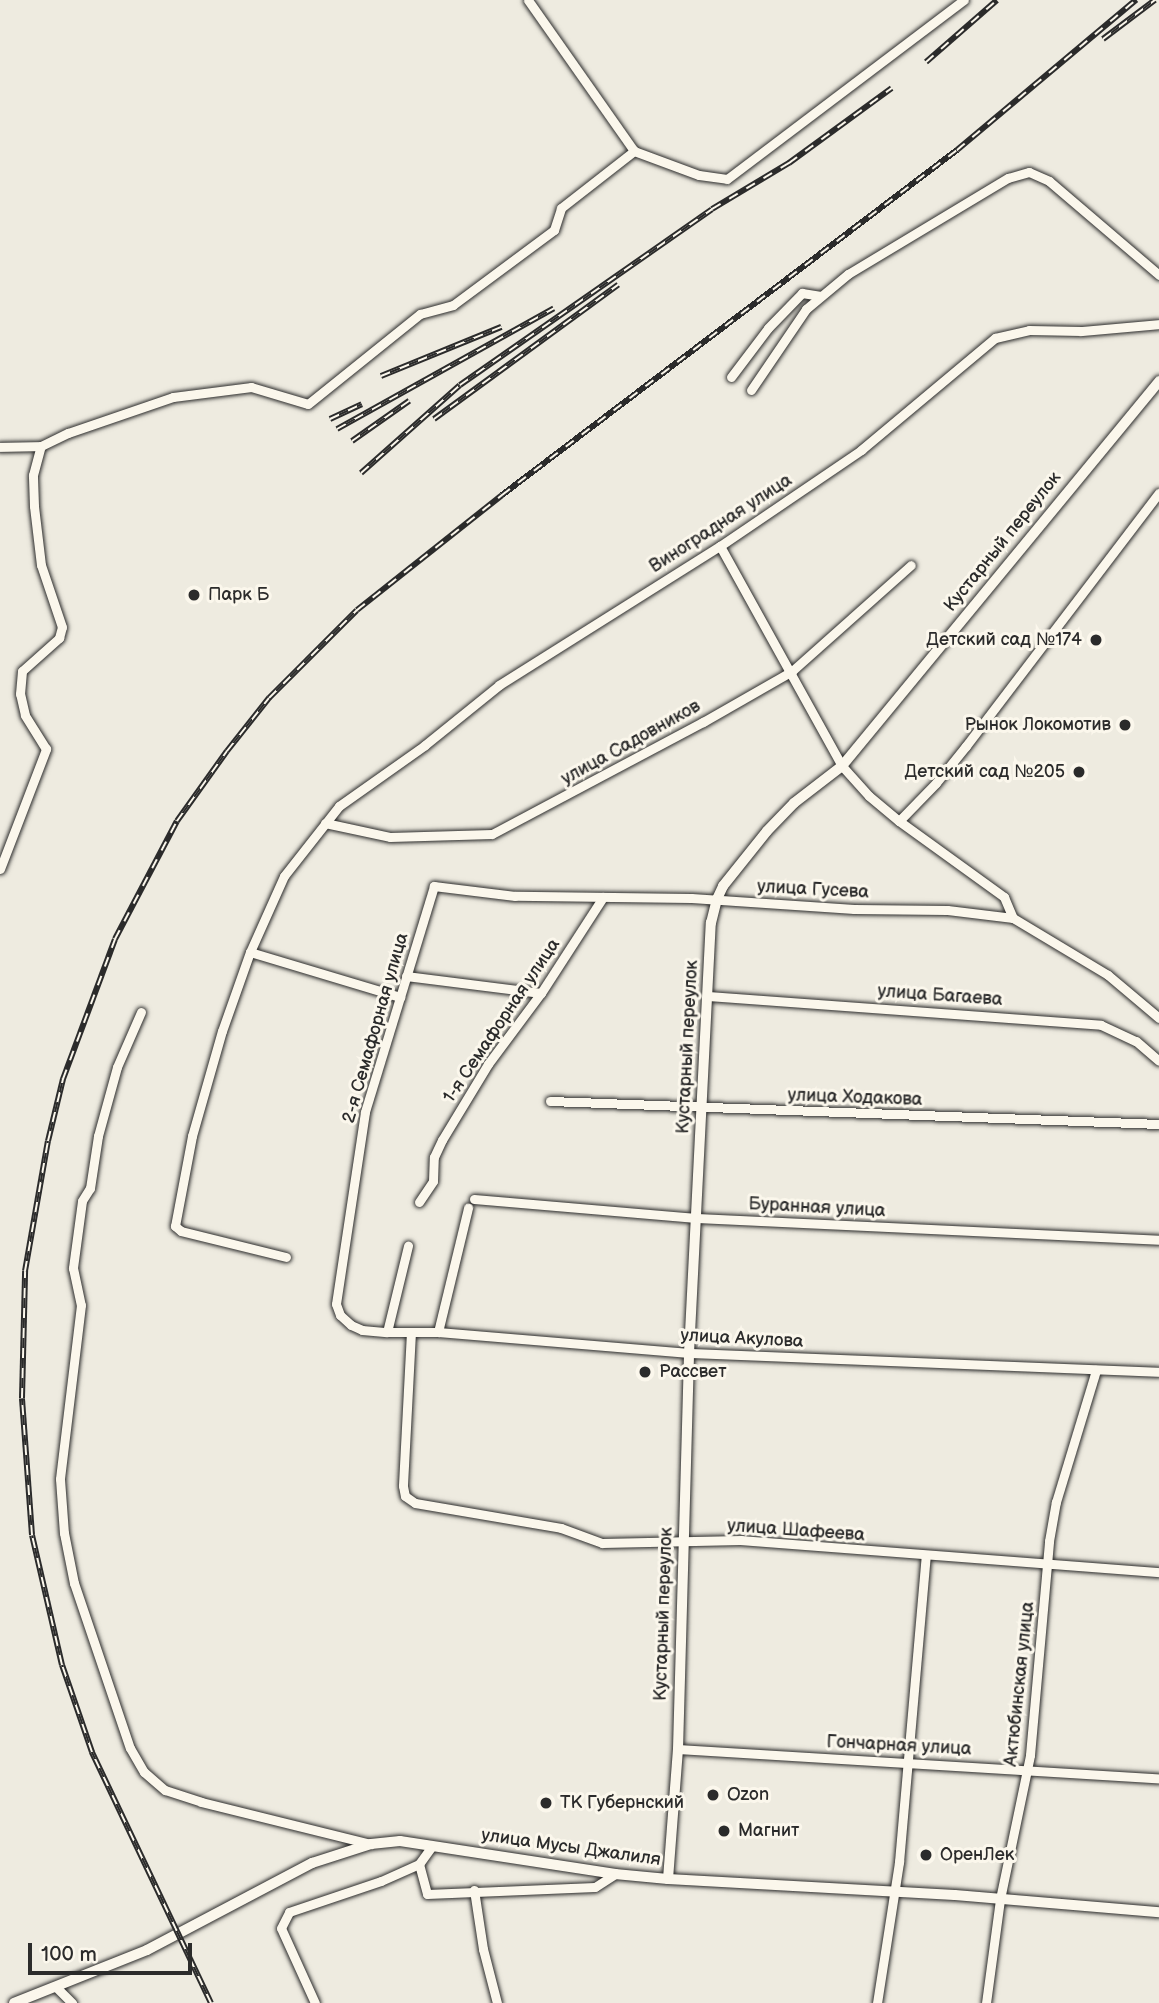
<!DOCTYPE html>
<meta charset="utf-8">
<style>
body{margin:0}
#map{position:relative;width:1159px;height:2003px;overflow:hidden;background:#eeebe0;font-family:"Balsamiq Sans",sans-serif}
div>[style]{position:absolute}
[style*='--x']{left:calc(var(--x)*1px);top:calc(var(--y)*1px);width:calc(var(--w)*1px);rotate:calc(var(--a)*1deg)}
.roads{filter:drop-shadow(0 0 2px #2b2b2b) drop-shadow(0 0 2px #2b2b2b)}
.minor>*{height:9px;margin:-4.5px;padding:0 4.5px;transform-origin:4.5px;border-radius:4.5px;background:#fbf7ec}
.tertiary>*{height:10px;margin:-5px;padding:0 5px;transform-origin:5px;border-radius:5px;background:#fbf7ec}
.rail>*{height:6px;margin-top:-3px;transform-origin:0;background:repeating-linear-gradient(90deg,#fbf7ec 0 10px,#2b2b2b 0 20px);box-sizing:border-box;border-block:2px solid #2b2b2b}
.dots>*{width:19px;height:19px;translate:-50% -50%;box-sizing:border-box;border:4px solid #fbf7ec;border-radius:50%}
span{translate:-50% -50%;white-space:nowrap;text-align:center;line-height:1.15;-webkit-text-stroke:6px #fbf7ec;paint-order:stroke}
.street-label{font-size:18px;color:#2b2b2b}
.poi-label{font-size:18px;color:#2b2b2b}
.left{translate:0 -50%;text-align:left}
.right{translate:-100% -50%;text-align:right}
.scale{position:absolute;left:28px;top:1943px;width:164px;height:32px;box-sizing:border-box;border:4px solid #2b2b2b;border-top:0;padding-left:9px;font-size:21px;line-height:24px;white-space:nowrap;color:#2b2b2b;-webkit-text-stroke:5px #fbf7ec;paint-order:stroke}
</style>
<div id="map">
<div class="roads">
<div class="minor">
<div style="--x:528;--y:0;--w:184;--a:54.9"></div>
<div style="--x:634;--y:151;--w:69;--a:20.3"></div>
<div style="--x:699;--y:175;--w:28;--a:8"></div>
<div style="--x:727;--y:179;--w:297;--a:-37.1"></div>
<div style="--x:731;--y:377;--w:61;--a:-52.9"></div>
<div style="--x:768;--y:328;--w:49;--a:-45.8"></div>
<div style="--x:802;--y:293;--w:19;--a:9"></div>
<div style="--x:751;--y:390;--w:98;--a:-55.8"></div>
<div style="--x:806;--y:309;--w:55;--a:-39.8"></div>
<div style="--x:848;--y:274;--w:187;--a:-31"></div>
<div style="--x:1008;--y:178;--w:22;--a:-16"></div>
<div style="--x:1029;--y:172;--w:22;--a:24"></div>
<div style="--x:1049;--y:181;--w:145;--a:40.5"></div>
<div style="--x:0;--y:447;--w:41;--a:-1.4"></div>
<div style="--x:720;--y:546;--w:252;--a:61"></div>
<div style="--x:842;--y:766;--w:40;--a:48"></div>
<div style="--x:869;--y:796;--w:39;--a:40"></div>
<div style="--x:899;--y:821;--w:130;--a:35.9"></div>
<div style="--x:1004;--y:897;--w:23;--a:67"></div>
<div style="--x:899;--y:821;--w:53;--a:-45.8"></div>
<div style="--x:936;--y:783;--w:48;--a:-51"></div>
<div style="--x:966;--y:746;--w:318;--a:-52.7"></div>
<div style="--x:325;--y:823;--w:66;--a:12.2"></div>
<div style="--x:390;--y:837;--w:102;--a:-1.7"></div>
<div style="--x:492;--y:834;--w:239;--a:-28"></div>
<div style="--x:703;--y:722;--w:103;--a:-29.8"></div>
<div style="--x:792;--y:671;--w:159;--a:-41.7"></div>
<div style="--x:0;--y:869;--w:129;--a:-69"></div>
<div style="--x:46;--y:749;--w:40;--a:-122"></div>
<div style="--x:25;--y:715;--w:22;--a:-103"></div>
<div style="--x:20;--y:694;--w:23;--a:-85"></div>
<div style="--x:22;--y:671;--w:50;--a:-41.7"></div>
<div style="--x:59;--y:638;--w:11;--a:-75"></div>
<div style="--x:62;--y:627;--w:65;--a:-108.7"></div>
<div style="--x:41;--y:565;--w:59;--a:-96.8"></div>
<div style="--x:34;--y:506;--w:31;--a:-92"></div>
<div style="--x:33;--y:475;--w:30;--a:-75"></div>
<div style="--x:41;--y:446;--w:30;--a:-26"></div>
<div style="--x:68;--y:433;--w:111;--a:-18.9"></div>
<div style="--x:173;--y:397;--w:79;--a:-7.3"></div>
<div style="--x:251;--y:387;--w:59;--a:16.6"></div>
<div style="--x:308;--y:404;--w:144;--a:-38.8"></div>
<div style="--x:420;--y:314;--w:34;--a:-15"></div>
<div style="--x:453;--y:305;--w:126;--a:-36.6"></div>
<div style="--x:554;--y:230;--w:23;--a:-72"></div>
<div style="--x:561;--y:208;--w:93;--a:-38"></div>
<div style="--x:250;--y:952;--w:157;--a:16.7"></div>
<div style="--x:406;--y:976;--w:136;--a:7.2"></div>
<div style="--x:708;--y:996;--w:394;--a:4.2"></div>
<div style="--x:1101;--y:1025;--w:38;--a:25"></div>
<div style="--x:1136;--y:1041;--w:30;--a:41"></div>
<div style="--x:141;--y:1012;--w:60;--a:113.6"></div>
<div style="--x:117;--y:1067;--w:72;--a:105.4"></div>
<div style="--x:98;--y:1136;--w:53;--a:98.7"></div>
<div style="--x:90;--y:1188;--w:15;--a:122"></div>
<div style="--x:82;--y:1201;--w:68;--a:97.7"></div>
<div style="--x:73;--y:1268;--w:38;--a:78"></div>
<div style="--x:81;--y:1305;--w:175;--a:96.9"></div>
<div style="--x:60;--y:1479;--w:54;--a:85.8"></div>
<div style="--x:64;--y:1533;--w:51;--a:78.7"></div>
<div style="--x:74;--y:1583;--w:174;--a:71.3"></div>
<div style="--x:130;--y:1748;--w:28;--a:60"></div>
<div style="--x:144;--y:1772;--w:28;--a:41"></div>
<div style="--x:165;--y:1790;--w:38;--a:18"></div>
<div style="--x:201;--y:1802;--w:175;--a:13.9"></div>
<div style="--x:1159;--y:1018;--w:67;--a:-139.9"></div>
<div style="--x:1108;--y:975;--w:111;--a:-149"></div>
<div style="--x:1013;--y:918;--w:66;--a:-173.1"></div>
<div style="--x:947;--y:910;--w:93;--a:-179.4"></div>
<div style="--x:854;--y:909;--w:163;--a:-176.1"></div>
<div style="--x:691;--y:898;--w:176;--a:-179.3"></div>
<div style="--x:515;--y:896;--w:82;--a:-173"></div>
<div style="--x:434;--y:886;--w:236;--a:107"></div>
<div style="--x:365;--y:1112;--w:194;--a:98.6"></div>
<div style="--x:336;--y:1304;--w:12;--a:70"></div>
<div style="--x:340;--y:1315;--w:15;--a:42"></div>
<div style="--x:351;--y:1325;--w:12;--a:24"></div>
<div style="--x:362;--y:1330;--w:25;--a:5"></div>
<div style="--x:387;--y:1332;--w:51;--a:0"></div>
<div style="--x:438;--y:1332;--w:252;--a:4.8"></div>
<div style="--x:689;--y:1353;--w:470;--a:2.3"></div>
<div style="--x:550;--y:1101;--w:609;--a:2.16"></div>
<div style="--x:474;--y:1199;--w:223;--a:4.9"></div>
<div style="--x:696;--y:1218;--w:464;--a:2.7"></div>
<div style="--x:419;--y:1202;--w:25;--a:-56"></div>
<div style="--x:433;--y:1181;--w:24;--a:-88"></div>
<div style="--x:434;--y:1157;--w:19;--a:-65"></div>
<div style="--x:442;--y:1140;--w:89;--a:-58.8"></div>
<div style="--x:488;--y:1064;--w:89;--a:-53.3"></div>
<div style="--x:541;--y:993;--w:114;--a:-57.1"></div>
<div style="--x:286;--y:1257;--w:108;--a:-166.1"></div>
<div style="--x:181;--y:1231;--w:8;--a:-140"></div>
<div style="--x:175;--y:1226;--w:92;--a:-79.3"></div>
<div style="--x:192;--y:1136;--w:109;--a:-74.1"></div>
<div style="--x:222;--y:1031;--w:84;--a:-70.5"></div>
<div style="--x:250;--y:952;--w:83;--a:-65.9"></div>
<div style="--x:284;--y:876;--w:89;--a:-51.8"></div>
<div style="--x:339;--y:806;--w:105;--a:-35.3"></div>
<div style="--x:425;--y:745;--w:95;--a:-39"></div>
<div style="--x:499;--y:685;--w:261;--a:-32.2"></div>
<div style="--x:720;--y:546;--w:171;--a:-34.2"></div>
<div style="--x:861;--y:450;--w:175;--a:-39.9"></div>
<div style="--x:995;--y:338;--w:35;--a:-13"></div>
<div style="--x:1029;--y:330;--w:52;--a:1.1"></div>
<div style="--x:1081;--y:331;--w:78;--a:-5.1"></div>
<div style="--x:387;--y:1332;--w:89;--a:-76.3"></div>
<div style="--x:411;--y:1332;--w:154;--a:93"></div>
<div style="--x:403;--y:1486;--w:10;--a:79"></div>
<div style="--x:405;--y:1496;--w:12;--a:35"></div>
<div style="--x:415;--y:1503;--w:148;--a:9.7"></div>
<div style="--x:561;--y:1528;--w:44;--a:20.1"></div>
<div style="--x:602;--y:1543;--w:139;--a:-1.2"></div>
<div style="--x:741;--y:1540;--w:419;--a:4.4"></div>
<div style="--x:438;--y:1332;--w:128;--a:-76.4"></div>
<div style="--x:678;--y:1749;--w:482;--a:3.5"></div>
<div style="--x:419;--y:1864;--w:31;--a:75"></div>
<div style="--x:427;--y:1894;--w:168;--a:-2.4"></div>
<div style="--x:595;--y:1887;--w:24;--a:-33"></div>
<div style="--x:474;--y:1890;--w:60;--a:81.3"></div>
<div style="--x:483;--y:1949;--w:56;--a:75.5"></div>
<div style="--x:56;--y:1987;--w:23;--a:45"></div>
<div style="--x:315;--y:2003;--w:82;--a:-114.4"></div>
<div style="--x:281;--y:1928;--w:18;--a:-63"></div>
<div style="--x:289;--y:1912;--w:97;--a:-18.6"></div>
<div style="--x:381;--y:1881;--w:42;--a:-24.1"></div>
<div style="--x:419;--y:1864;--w:22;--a:-54"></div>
<div style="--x:877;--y:2003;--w:143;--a:-81.1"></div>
<div style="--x:899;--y:1862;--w:308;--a:-85"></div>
<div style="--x:986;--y:2003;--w:105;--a:-82.3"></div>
<div style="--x:1000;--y:1899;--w:147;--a:-78.2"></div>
<div style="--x:1030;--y:1755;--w:215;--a:-84.9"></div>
<div style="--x:1049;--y:1541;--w:40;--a:-80"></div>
<div style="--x:1056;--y:1502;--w:138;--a:-73.1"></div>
</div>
<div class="tertiary">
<div style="--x:668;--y:1879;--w:130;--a:-85.6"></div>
<div style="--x:678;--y:1749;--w:396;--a:-88.4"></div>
<div style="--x:689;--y:1353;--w:431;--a:-87.1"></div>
<div style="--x:711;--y:923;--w:25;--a:-76"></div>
<div style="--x:717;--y:899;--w:14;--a:-65"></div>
<div style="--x:723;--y:886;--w:70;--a:-51.3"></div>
<div style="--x:767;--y:831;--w:39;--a:-46"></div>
<div style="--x:794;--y:803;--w:61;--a:-37.6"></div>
<div style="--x:842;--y:766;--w:499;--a:-50.5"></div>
<div style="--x:14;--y:2003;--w:143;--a:-21.7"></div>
<div style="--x:147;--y:1950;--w:187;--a:-27.8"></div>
<div style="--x:312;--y:1863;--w:62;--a:-17.9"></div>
<div style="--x:371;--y:1844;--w:29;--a:-6"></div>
<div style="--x:400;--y:1841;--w:218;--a:8.7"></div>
<div style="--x:615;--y:1874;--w:53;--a:5.4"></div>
<div style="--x:668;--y:1879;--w:287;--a:3.2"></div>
<div style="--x:955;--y:1895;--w:205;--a:4.8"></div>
</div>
</div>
<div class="rail">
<div style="--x:1103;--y:39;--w:65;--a:-36.9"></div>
<div style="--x:926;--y:62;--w:94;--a:-41.1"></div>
<div style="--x:381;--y:376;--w:130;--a:-22.2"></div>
<div style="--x:330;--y:419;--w:35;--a:-25"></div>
<div style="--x:434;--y:419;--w:228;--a:-36.1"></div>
<div style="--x:337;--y:429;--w:248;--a:-29.1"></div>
<div style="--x:352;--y:441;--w:70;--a:-35.1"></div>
<div style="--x:361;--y:473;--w:132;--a:-41.6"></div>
<div style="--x:460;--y:385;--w:307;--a:-34.9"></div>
<div style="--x:712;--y:209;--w:90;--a:-30.9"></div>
<div style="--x:789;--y:163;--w:127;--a:-36.1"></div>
<div style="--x:211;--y:2003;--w:278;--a:-115.4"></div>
<div style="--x:92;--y:1752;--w:92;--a:-109"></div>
<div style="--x:62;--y:1665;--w:133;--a:-103"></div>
<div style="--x:32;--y:1535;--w:137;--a:-94.2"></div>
<div style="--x:22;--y:1398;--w:127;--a:-88.6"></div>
<div style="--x:25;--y:1271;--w:132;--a:-80"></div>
<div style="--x:48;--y:1141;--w:64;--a:-76.4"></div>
<div style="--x:63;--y:1079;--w:149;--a:-69.6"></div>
<div style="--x:115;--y:939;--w:133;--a:-62.3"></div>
<div style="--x:177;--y:821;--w:86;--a:-54.5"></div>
<div style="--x:227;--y:751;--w:68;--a:-51.6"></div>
<div style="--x:269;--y:698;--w:124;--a:-45"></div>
<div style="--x:357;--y:610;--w:185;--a:-38.4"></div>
<div style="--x:502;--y:495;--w:571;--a:-37.17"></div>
<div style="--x:957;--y:150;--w:234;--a:-40"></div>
</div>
<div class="dots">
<div style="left:194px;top:595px;background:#2b2b2b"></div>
<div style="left:1096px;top:640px;background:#2b2b2b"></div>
<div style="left:1125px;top:725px;background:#2b2b2b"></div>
<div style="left:1079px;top:772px;background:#2b2b2b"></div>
<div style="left:645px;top:1372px;background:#2b2b2b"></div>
<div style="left:713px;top:1795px;background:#2b2b2b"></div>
<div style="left:546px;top:1803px;background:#2b2b2b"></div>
<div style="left:724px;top:1831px;background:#2b2b2b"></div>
<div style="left:926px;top:1855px;background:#2b2b2b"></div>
</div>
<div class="street-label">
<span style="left:721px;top:524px;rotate:-33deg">Виноградная улица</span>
<span style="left:1003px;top:542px;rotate:-51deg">Кустарный переулок</span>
<span style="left:631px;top:743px;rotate:-29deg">улица Садовников</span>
<span style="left:813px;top:890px;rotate:3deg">улица Гусева</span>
<span style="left:940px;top:996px;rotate:4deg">улица Багаева</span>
<span style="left:502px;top:1021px;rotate:-56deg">1-я Семафорная улица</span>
<span style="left:376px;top:1028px;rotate:-74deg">2-я Семафорная улица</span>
<span style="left:688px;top:1047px;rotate:-87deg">Кустарный переулок</span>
<span style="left:855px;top:1098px;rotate:2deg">улица Ходакова</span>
<span style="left:817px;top:1208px;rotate:3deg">Буранная улица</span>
<span style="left:742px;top:1339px;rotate:3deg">улица Акулова</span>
<span style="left:796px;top:1531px;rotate:4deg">улица Шафеева</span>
<span style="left:664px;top:1614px;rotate:-88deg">Кустарный переулок</span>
<span style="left:1020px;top:1684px;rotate:-84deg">Актюбинская улица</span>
<span style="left:899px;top:1746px;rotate:3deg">Гончарная улица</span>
<span style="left:571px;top:1848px;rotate:8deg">улица Мусы Джалиля</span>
</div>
<div class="poi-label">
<span class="left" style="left:208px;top:595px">Парк Б</span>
<span class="right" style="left:1082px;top:640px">Детский сад №174</span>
<span class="right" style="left:1111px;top:725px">Рынок Локомотив</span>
<span class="right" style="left:1065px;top:772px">Детский сад №205</span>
<span class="left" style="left:659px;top:1372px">Рассвет</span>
<span class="left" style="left:727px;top:1795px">Ozon</span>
<span class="left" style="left:560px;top:1803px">ТК Губернский</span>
<span class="left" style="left:738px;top:1831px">Магнит</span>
<span class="left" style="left:940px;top:1855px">ОренЛек</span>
</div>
<div class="scale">100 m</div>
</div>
